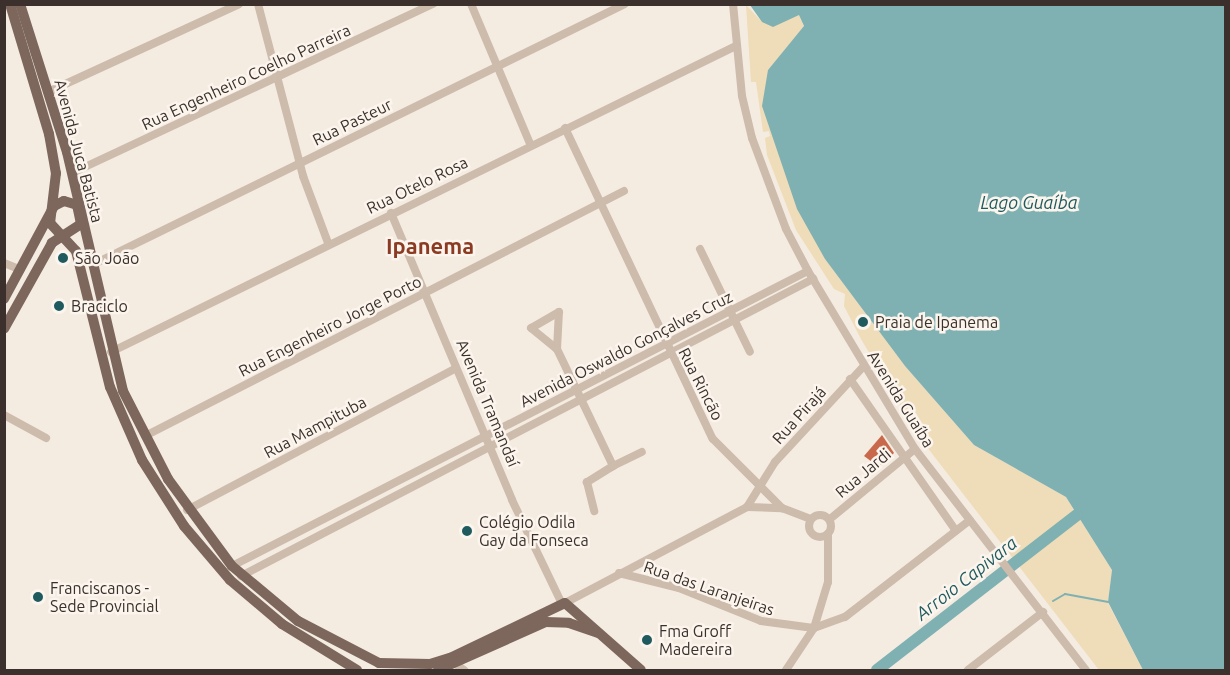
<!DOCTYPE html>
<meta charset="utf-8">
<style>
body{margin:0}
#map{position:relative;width:1230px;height:675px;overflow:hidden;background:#f4ebe1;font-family:Ubuntu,sans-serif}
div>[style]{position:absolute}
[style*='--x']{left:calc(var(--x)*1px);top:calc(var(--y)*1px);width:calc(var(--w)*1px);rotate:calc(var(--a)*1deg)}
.sand>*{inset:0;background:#efdcb8}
.water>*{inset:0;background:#7fb0b2}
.stream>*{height:2px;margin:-1px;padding:0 1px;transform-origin:1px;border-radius:1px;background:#7fb0b2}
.river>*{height:12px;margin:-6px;padding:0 6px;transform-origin:6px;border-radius:6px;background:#7fb0b2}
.building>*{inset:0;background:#c8694b}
.minor>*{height:8px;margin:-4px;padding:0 4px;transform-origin:4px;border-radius:4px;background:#cdbbac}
.minor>.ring{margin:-4px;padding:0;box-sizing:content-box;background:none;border:8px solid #cdbbac;border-radius:50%}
.major>*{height:10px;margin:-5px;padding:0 5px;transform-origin:5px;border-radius:5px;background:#7d675c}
.dots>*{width:16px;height:16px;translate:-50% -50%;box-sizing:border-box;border:3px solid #fbf5ee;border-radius:50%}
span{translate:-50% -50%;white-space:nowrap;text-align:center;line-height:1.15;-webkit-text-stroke:5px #fbf5ee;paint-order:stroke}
.street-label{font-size:16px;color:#3b302b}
.poi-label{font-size:16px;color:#3b302b}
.left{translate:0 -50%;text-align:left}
.water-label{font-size:18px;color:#1f5a5e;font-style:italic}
.district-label{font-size:22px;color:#8c3b22;font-weight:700}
.frame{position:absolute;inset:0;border:6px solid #3b302b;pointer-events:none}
</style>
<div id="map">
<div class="sand">
<div style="clip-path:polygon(746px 5px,762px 22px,799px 15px,804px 27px,768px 70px,825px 259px,905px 366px,974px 445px,1066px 497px,1112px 570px,1108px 603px,1143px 670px,1099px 670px,920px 438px,920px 430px,916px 432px,861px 339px,844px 306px,845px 294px,834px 289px,796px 230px,767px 155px,765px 138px,770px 136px,769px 131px,763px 132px,756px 82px,751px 82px)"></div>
</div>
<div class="water">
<div style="clip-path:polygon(750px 5px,1225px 5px,1225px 670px,1143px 670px,1108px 602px,1112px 570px,1066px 497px,974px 445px,905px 366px,825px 259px,797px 209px,762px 106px,768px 70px,804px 26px,799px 15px,773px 27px,762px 22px)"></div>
</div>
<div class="stream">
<div style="--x:1053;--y:601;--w:14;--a:-30"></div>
<div style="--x:1065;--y:594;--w:44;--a:10.5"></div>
</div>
<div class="river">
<div style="--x:877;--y:670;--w:253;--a:-37.8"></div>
</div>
<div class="building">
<div style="clip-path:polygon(882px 435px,894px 453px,879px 467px,864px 456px)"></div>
</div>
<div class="minor">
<div style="--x:258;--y:4;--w:178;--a:75.3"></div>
<div style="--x:303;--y:176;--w:72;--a:69.5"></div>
<div style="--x:471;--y:4;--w:152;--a:67.1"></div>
<div style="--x:733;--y:4;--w:92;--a:84.4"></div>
<div style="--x:742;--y:96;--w:43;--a:76.6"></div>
<div style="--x:752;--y:138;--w:97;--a:69.5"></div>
<div style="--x:786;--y:229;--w:47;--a:62.4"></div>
<div style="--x:808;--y:271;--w:208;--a:59"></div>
<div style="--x:915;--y:449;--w:279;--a:52.3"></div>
<div style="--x:48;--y:92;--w:210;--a:-24.7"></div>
<div style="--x:565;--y:128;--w:344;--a:64.6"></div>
<div style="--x:713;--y:439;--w:98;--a:45"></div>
<div style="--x:782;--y:508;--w:30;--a:21"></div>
<div style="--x:72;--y:173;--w:399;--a:-25.1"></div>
<div style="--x:391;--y:213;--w:311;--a:67.1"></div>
<div style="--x:512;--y:500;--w:115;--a:64.3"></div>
<div style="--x:700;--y:249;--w:114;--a:64.1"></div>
<div style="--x:4;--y:263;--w:18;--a:22"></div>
<div style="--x:92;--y:265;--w:593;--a:-26.09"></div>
<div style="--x:557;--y:349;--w:37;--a:-87"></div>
<div style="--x:559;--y:312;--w:32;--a:150"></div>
<div style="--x:531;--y:328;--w:33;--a:39"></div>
<div style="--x:557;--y:349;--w:130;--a:64.4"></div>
<div style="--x:613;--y:466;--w:31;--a:148"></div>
<div style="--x:587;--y:482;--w:30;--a:76"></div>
<div style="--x:111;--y:352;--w:696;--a:-26.09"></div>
<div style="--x:850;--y:379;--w:185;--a:55.1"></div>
<div style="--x:4;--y:415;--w:48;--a:28.7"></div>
<div style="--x:145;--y:436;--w:538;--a:-27.09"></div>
<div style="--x:613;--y:466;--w:32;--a:-26"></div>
<div style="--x:747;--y:507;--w:35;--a:2"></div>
<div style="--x:187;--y:510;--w:304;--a:-27.8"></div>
<div class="ring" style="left:809px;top:515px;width:14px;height:14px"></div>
<div style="--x:830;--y:519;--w:110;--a:-39.5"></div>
<div style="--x:232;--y:566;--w:647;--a:-27.12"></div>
<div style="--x:619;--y:573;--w:62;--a:14"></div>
<div style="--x:679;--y:588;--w:88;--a:21.9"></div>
<div style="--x:761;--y:621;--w:53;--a:7.5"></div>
<div style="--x:814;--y:628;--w:33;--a:-20"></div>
<div style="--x:845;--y:617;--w:158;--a:-37.8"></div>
<div style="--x:241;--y:576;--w:645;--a:-27.44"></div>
<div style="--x:565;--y:603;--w:206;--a:-27.8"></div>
<div style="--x:747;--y:507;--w:53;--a:-58.1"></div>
<div style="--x:775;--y:462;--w:131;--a:-47.2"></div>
<div style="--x:457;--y:665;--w:9;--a:36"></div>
<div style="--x:786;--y:670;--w:50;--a:-56.3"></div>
<div style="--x:814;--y:628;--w:48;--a:-73.1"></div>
<div style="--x:828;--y:582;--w:48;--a:-90"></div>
<div style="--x:968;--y:670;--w:95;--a:-37.7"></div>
</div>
<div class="major">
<div style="--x:10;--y:4;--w:136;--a:73.3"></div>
<div style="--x:49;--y:134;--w:40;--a:80"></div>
<div style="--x:56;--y:173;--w:50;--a:96.8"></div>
<div style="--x:50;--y:223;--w:38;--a:47"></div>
<div style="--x:76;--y:251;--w:140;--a:76"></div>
<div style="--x:110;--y:387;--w:80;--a:66.3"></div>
<div style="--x:142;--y:460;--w:78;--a:57.5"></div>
<div style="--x:184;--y:526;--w:71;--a:49.6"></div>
<div style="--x:230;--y:580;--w:68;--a:40.2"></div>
<div style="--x:282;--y:624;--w:88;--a:31.5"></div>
<div style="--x:20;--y:4;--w:155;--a:72.4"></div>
<div style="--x:67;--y:152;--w:245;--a:76.8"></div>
<div style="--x:123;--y:391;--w:99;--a:62.9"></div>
<div style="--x:168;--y:479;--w:108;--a:53.7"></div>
<div style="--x:232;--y:566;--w:86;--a:39.8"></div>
<div style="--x:298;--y:621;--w:91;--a:27.4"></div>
<div style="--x:379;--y:663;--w:51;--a:1.1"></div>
<div style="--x:430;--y:664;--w:21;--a:-17"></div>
<div style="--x:450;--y:658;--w:127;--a:-25.6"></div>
<div style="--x:565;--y:603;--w:101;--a:41.4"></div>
<div style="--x:4;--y:299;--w:106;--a:-61.7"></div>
<div style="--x:54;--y:206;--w:11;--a:-27"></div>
<div style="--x:64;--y:201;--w:14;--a:17"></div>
<div style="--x:77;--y:205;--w:19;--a:78"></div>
<div style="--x:81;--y:224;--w:35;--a:147"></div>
<div style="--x:52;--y:243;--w:98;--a:119.2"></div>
<div style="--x:438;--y:670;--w:118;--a:-24"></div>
<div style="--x:546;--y:622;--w:23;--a:2"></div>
<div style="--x:569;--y:623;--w:31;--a:19"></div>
</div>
<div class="dots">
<div style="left:63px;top:258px;background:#1f5a5e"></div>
<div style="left:59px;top:306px;background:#1f5a5e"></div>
<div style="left:863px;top:322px;background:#1f5a5e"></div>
<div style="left:467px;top:531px;background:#1f5a5e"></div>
<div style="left:38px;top:597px;background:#1f5a5e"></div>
<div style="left:647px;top:640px;background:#1f5a5e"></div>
</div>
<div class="street-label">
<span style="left:246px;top:77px;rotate:-25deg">Rua Engenheiro Coelho Parreira</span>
<span style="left:352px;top:122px;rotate:-26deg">Rua Pasteur</span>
<span style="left:79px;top:151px;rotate:75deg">Avenida Juca Batista</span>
<span style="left:417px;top:185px;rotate:-26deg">Rua Otelo Rosa</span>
<span style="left:330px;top:326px;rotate:-27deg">Rua Engenheiro Jorge Porto</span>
<span style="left:626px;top:349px;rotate:-27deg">Avenida Oswaldo Gonçalves Cruz</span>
<span style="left:701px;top:384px;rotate:63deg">Rua Rincão</span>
<span style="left:901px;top:399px;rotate:58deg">Avenida Guaíba</span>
<span style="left:488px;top:403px;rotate:67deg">Avenida Tramandaí</span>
<span style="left:799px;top:415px;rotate:-48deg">Rua Pirajá</span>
<span style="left:315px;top:427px;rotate:-28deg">Rua Mampituba</span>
<span style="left:863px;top:473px;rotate:-40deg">Rua Jardi</span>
<span style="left:709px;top:588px;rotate:19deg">Rua das Laranjeiras</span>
</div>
<div class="poi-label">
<span class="left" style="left:75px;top:258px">São João</span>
<span class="left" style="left:71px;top:306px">Braciclo</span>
<span class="left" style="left:875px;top:322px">Praia de Ipanema</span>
<span class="left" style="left:479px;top:531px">Colégio Odila<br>Gay da Fonseca</span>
<span class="left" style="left:50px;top:597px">Franciscanos -<br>Sede Provincial</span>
<span class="left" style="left:659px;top:640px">Fma Groff<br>Madereira</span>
</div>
<div class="water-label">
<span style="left:1029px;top:202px">Lago Guaíba</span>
<span style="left:966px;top:578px;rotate:-38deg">Arroio Capivara</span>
</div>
<div class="district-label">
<span style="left:430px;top:246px">Ipanema</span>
</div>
<div class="frame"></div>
</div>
